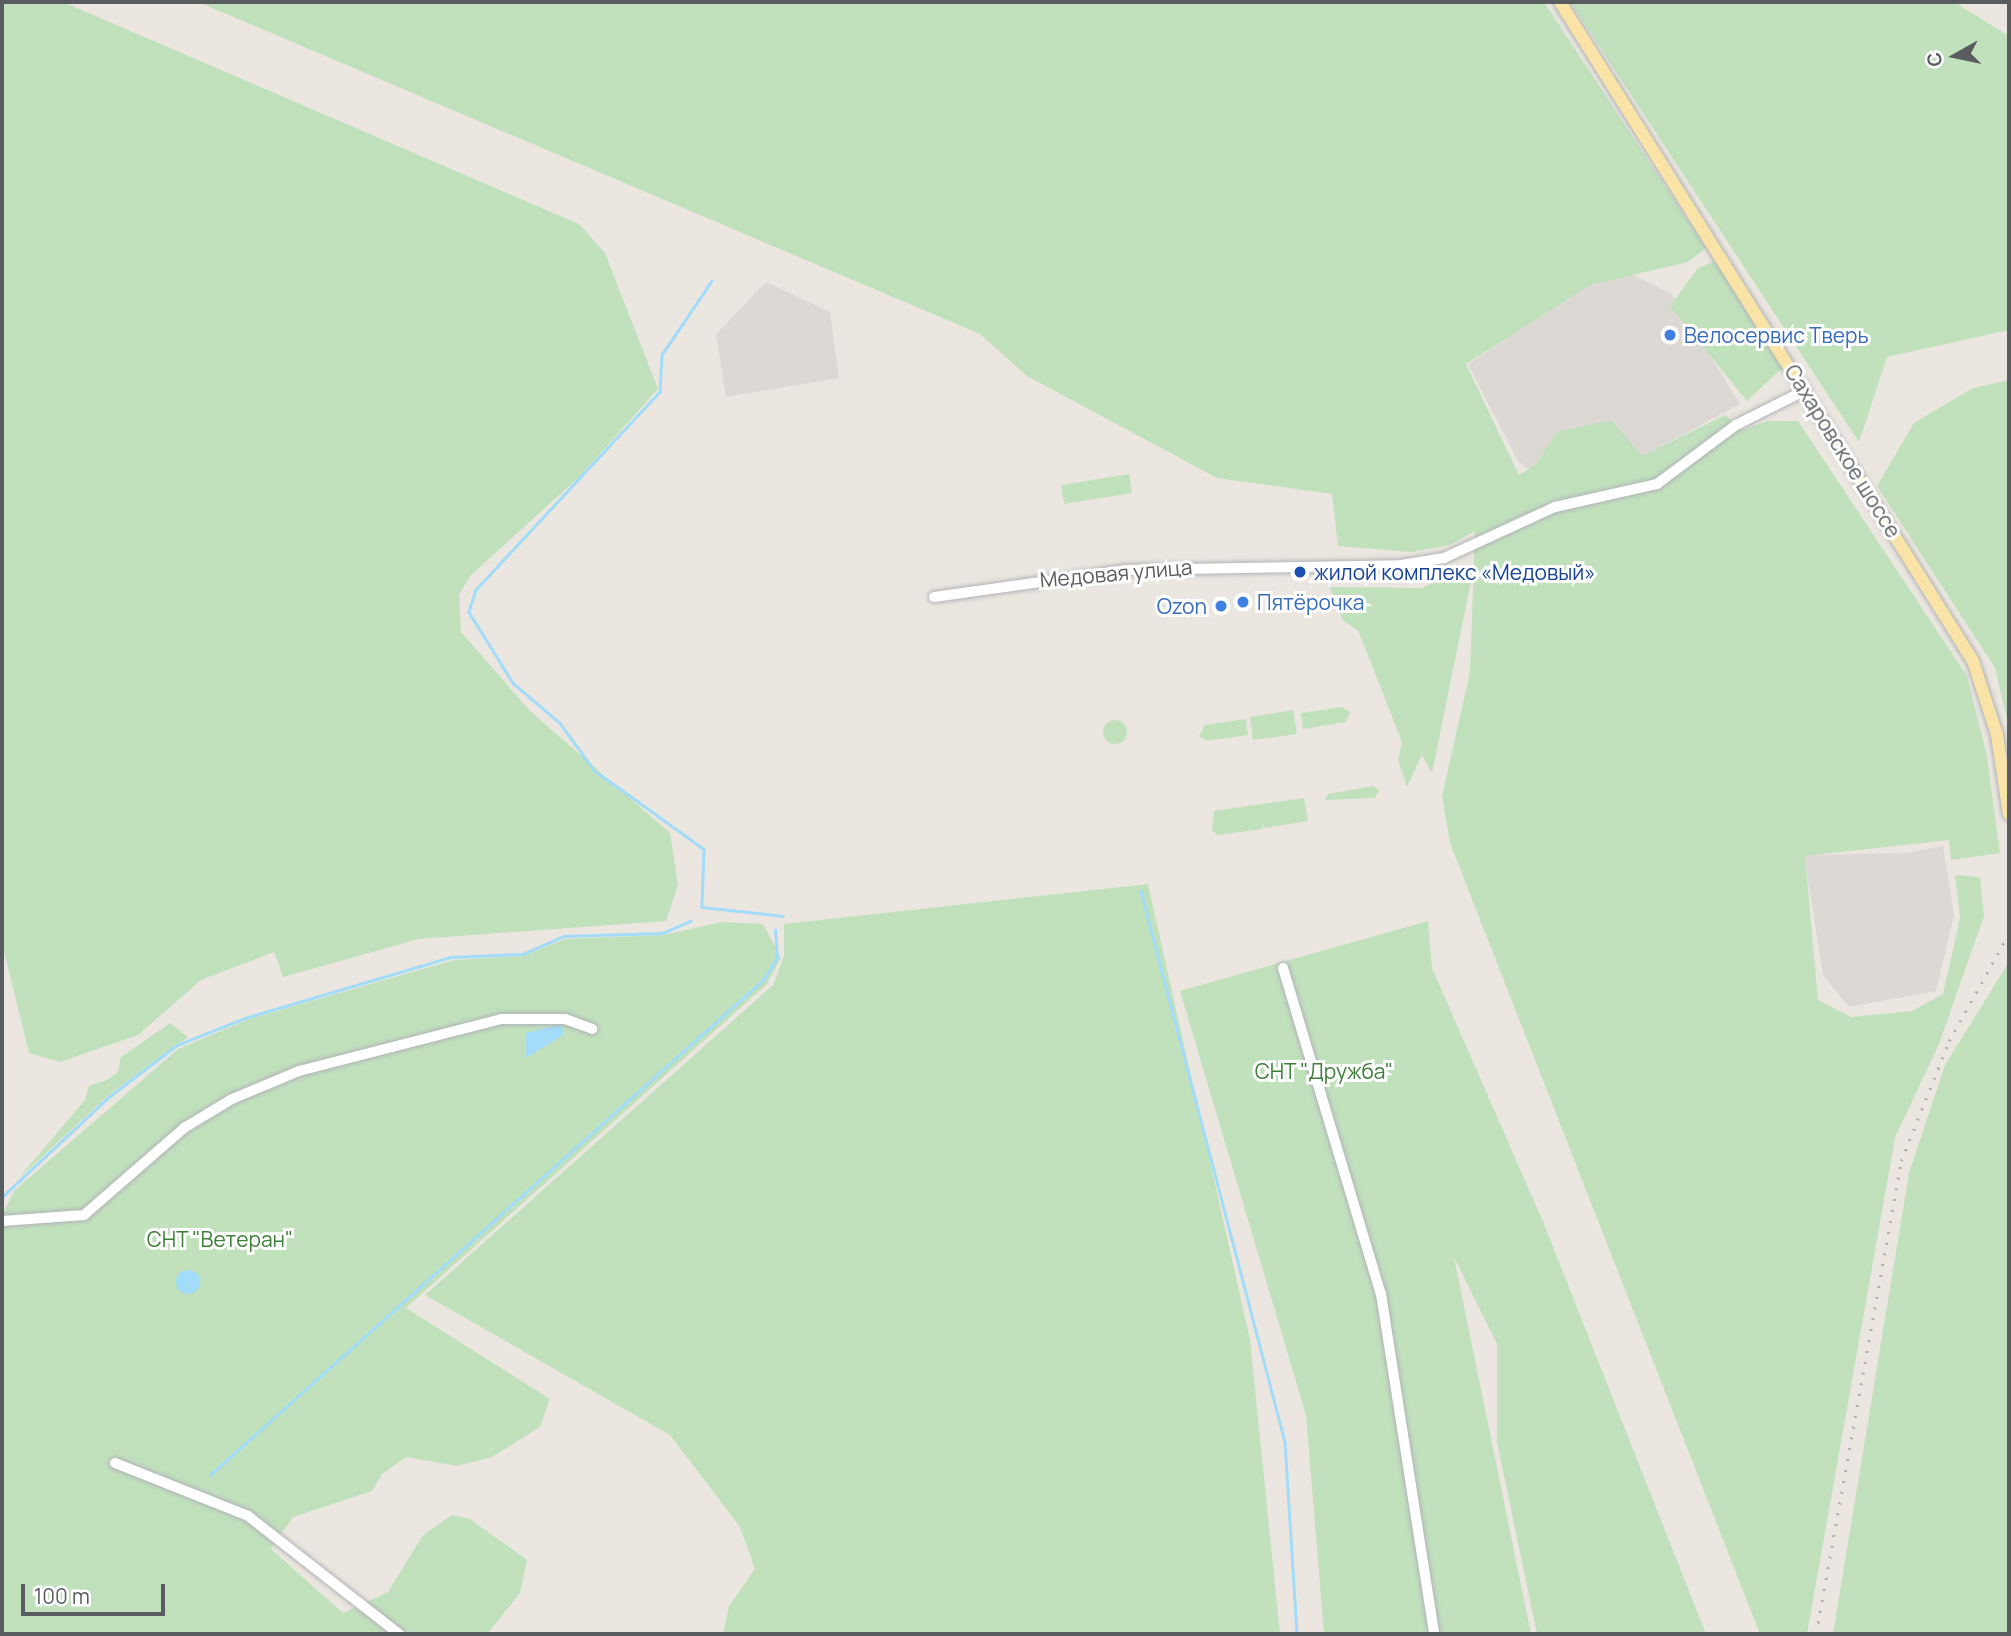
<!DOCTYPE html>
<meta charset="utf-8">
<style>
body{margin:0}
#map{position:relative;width:2011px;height:1636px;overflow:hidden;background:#ebe7e0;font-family:Manrope,sans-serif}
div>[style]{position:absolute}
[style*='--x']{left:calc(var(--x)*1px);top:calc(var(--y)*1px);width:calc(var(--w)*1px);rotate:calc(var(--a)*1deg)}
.industrial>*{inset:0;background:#dcd9d4}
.green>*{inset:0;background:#c1e1bd}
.round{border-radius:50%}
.water>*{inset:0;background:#a2dcf9}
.stream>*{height:2.5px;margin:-1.25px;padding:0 1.25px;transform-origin:1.25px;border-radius:1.25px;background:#a2dcf9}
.roads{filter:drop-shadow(0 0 2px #b1b3b7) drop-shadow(0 0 2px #b1b3b7)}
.minor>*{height:10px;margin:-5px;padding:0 5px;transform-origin:5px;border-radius:5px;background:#fff}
.major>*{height:12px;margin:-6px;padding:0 6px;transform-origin:6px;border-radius:6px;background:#f9e3a6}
.rail>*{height:2.5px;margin-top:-1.25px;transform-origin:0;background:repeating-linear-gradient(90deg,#afb0b0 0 2px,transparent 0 11px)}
.dots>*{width:19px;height:19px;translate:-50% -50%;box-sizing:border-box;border:4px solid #fff;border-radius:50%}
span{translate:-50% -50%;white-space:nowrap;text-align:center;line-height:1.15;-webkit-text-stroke:6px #fff;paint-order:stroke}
.shop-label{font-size:21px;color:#366cbe}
.left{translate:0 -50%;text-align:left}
.right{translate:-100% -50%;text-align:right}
.street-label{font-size:21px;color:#595d60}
.transit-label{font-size:21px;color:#164399}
.park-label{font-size:21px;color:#3d7f39}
.frame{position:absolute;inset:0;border:4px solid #595d60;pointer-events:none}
.north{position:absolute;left:1920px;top:21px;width:70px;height:70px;-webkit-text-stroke:5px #fff;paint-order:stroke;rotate:261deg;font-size:19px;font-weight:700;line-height:28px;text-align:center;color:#595d60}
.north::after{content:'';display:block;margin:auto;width:24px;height:32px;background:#595d60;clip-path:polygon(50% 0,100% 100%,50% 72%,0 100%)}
.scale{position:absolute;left:21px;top:1584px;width:144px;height:32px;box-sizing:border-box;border:4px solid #595d60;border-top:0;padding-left:9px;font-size:21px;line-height:24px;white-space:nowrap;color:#595d60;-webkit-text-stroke:5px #fff;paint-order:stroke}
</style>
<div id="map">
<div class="industrial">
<div style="clip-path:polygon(1615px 266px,1672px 294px,1740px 404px,1636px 460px,1545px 484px,1518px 461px,1468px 364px)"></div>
<div style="clip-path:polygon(766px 282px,830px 312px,839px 378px,726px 397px,716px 334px)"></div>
<div style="clip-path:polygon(1943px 846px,1954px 915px,1936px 991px,1849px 1007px,1823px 975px,1804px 855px,1907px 853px)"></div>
</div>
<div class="green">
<div style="clip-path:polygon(2px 2px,63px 2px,579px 224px,605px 253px,658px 389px,579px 477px,470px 576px,459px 595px,461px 632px,530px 711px,670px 833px,678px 885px,666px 921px,419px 939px,283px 977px,274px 952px,201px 980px,138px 1035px,60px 1062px,29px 1053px,2px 943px)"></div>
<div style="clip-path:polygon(198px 2px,1544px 2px,1706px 248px,1688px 262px,1590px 285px,1466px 364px,1519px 475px,1536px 464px,1557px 432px,1611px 420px,1642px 456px,1725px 415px,1742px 430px,1768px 421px,1798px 421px,1967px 676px,1987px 756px,2000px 853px,1951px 860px,1949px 840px,1805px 856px,1818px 1000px,1851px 1017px,1912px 1011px,1943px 994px,1960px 918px,1955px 875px,1980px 877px,1984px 916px,1939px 1044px,1895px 1138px,1807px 1634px,1760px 1634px,1450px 843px,1442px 796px,1470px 672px,1475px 531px,1450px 545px,1411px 552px,1338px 546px,1332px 494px,1217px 478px,1027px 376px,980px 334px)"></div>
<div style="clip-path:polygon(1570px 2px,1954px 2px,2009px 36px,2009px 330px,1887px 357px,1859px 442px)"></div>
<div style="clip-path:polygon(1715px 261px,1782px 368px,1747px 401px,1670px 306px,1698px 268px)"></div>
<div style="clip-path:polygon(2009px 380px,2009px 728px,1995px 668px,1877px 486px,1914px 423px,1973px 388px)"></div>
<div style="clip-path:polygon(1129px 474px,1132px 493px,1064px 504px,1061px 485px)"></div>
<div style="clip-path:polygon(1474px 567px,1432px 773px,1422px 755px,1407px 787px,1398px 760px,1402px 742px,1358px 630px,1343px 621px,1330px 587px,1421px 588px)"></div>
<div style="clip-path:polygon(1342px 707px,1350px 712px,1346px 722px,1303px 729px,1301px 713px)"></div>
<div style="clip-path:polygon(1293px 710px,1297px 734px,1253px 740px,1250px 717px)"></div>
<div style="clip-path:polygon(1246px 719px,1248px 735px,1207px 741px,1199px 736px,1205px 725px)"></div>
<div class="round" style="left:1103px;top:720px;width:24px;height:24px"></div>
<div style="clip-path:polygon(1373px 786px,1379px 790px,1375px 798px,1325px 800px,1328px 794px)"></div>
<div style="clip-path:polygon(1304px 798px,1308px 821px,1264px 828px,1262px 823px,1263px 829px,1217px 835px,1212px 830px,1214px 811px)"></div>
<div style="clip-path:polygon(1148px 884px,1250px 1340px,1280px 1634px,723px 1634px,729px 1606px,755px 1569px,740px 1527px,670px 1435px,425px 1295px,773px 985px,784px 956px,784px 924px)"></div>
<div style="clip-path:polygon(1428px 921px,1432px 968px,1544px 1224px,1706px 1634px,1537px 1634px,1497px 1442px,1497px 1344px,1454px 1257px,1531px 1634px,1324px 1634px,1306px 1415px,1180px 991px)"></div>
<div style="clip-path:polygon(721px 922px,763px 924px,781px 958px,767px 984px,406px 1308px,550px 1399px,540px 1427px,492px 1457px,457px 1466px,406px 1457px,382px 1474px,372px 1491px,293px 1517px,271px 1549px,343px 1613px,388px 1592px,423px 1535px,452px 1515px,470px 1519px,527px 1560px,520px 1593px,489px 1632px,2px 1634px,2px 1214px,15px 1190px,178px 1049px,249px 1019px,454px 960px,523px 956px,565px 939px,664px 935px)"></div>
<div style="clip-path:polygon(2009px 962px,2009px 1634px,1833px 1634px,1909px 1173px,1945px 1065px)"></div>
<div style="clip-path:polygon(170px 1023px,188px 1037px,110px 1094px,17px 1180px,85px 1100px,89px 1086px,107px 1080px,118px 1072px,121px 1057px)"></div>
</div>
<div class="water">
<div style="clip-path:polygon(562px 1024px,563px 1035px,526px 1058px,526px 1033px)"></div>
<div class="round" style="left:176px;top:1270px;width:24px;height:24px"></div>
</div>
<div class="stream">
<div style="--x:712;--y:281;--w:89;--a:124"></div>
<div style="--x:662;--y:355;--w:37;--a:93"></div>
<div style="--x:660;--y:392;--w:270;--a:132.9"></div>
<div style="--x:476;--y:590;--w:23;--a:108"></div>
<div style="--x:469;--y:612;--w:84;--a:58.2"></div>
<div style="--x:513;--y:683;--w:62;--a:40.4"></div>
<div style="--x:560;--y:723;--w:58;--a:54.1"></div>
<div style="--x:594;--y:770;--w:135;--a:35.7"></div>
<div style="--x:704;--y:849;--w:58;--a:92"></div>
<div style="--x:702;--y:907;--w:81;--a:6.3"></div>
<div style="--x:1141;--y:891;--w:570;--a:75.35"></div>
<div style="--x:1285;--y:1442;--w:192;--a:86.4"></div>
<div style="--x:2;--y:1197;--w:148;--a:-43.1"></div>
<div style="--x:110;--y:1096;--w:84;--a:-37.3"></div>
<div style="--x:177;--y:1045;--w:73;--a:-21.7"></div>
<div style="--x:245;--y:1018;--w:215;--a:-16.5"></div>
<div style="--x:451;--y:957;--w:72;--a:-2.4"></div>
<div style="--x:523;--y:954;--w:45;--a:-23.7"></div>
<div style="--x:564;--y:936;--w:99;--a:-1.7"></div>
<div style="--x:663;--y:933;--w:30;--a:-24"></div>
<div style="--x:210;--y:1475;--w:742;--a:-41.83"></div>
<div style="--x:763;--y:980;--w:26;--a:-58"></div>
<div style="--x:777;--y:958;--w:28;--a:-94"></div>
</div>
<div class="roads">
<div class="minor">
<div style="--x:934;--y:597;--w:193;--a:-8"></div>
<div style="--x:1125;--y:570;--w:276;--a:-1"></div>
<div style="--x:1401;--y:565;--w:44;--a:-9.2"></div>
<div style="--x:1444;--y:558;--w:122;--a:-24.7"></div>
<div style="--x:1555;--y:507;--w:105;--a:-12.7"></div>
<div style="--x:1657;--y:484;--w:99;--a:-36.8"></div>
<div style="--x:1736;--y:425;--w:78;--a:-26.6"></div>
<div style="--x:1283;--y:968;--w:340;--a:73.3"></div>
<div style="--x:1381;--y:1294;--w:344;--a:81.1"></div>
<div style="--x:2;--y:1221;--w:82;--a:-4.2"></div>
<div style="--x:84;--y:1215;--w:133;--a:-41"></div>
<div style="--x:184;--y:1128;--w:56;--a:-31.1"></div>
<div style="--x:232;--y:1099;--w:73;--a:-22.7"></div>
<div style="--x:299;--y:1071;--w:209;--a:-14.4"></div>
<div style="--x:501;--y:1019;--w:64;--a:0"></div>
<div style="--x:565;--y:1019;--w:29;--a:20"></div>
<div style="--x:115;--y:1463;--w:143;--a:21.7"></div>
<div style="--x:248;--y:1516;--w:192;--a:38"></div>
</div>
<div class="major">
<div style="--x:1560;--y:2;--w:778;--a:57.92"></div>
<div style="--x:1973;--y:661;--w:78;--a:72"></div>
<div style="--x:1997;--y:735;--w:80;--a:81.4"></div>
</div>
</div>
<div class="rail">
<div style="--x:1816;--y:1634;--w:481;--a:-79.8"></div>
<div style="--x:1901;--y:1161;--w:129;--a:-68.2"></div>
<div style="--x:1949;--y:1041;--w:124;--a:-60.9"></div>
</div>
<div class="dots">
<div style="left:1670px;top:335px;background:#3f7fe0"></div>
<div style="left:1300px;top:572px;background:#1a4fb4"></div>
<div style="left:1243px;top:602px;background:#3f7fe0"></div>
<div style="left:1221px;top:606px;background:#3f7fe0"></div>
</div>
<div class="shop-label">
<span class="left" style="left:1684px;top:335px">Велосервис Тверь</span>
<span class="left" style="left:1257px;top:602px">Пятёрочка</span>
<span class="right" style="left:1207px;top:606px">Ozon</span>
</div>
<div class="street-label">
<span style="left:1843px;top:451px;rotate:58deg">Сахаровское шоссе</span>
<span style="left:1116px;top:573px;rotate:-5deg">Медовая улица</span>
</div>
<div class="transit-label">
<span class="left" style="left:1314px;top:572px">жилой комплекс «Медовый»</span>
</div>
<div class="park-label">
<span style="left:1324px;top:1071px">СНТ "Дружба"</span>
<span style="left:220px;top:1239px">СНТ "Ветеран"</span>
</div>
<div class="frame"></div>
<div class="north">С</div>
<div class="scale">100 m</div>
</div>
